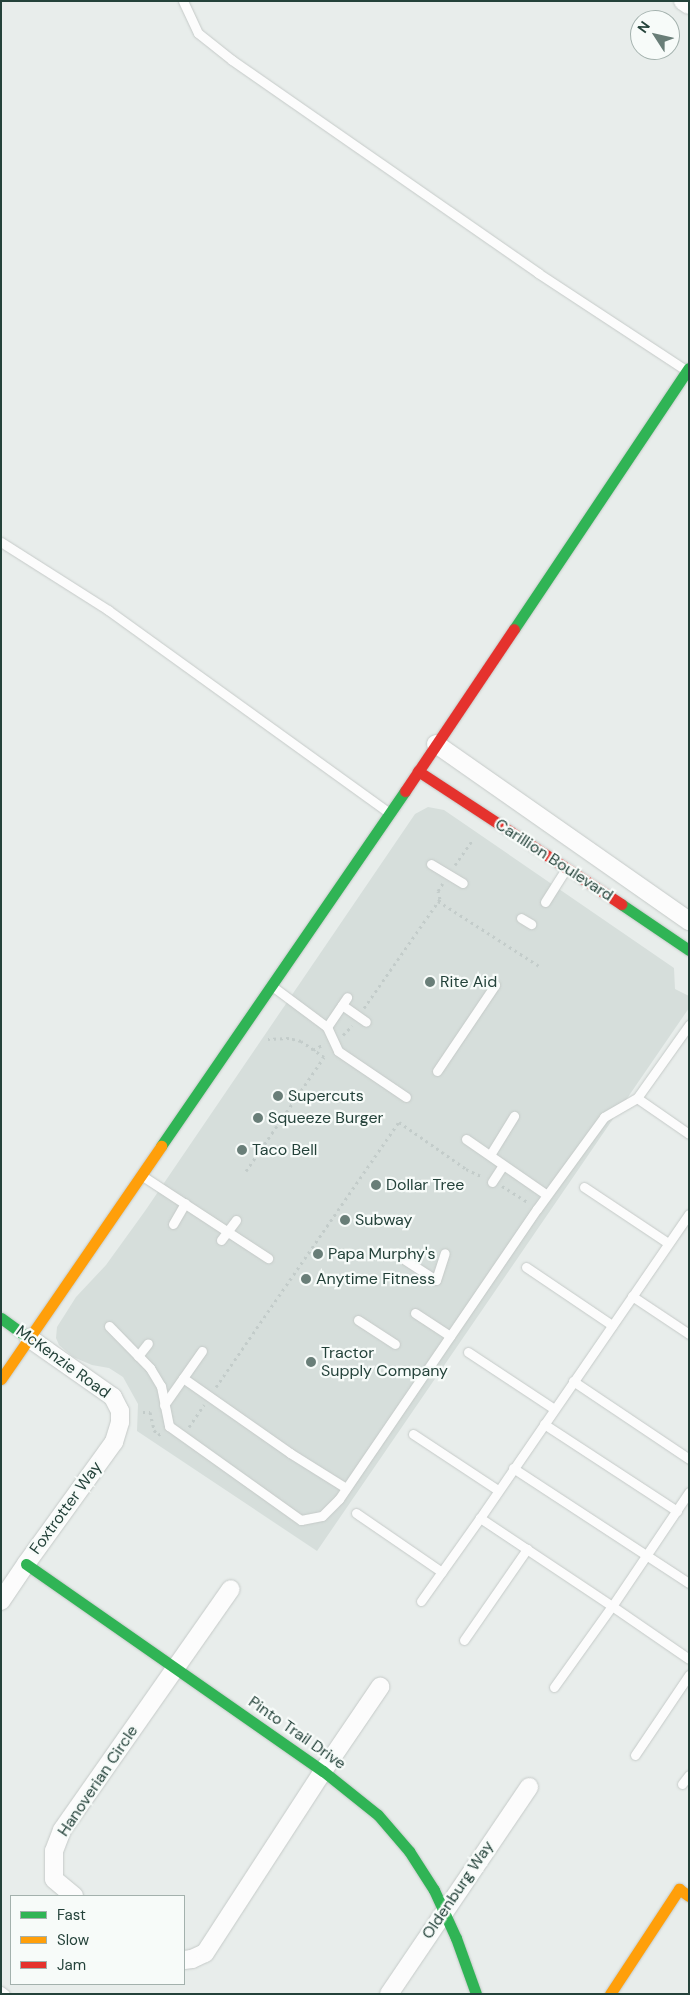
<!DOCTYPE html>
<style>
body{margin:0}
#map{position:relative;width:690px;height:1995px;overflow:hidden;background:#e8edeb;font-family:"DM Sans",sans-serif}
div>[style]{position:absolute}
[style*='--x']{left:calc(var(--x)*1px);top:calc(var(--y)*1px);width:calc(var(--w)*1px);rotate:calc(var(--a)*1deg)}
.built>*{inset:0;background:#d6dedb}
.path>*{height:3px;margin-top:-1.5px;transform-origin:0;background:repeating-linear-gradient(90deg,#c3ccca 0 2.5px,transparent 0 6.5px)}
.roads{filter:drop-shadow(0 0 1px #c5cac8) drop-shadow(0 0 1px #c5cac8)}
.lane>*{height:9px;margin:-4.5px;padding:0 4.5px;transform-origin:4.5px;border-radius:4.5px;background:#fcfcfc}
.street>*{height:18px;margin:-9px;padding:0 9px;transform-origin:9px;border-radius:9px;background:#fcfcfc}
.fast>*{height:11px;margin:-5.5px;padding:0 5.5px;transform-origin:5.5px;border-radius:5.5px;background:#30b455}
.slow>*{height:11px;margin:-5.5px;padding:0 5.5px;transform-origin:5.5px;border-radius:5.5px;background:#ff9f0a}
.jam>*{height:11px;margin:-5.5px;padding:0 5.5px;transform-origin:5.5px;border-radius:5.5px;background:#e5322d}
.dots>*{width:14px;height:14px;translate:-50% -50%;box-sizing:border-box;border:2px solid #f7fbf9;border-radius:50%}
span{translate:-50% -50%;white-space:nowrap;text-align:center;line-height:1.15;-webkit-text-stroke:4.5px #f7fbf9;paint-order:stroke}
.street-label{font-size:16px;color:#24423a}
.poi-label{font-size:16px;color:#24423a}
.left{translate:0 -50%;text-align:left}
.frame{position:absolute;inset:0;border:2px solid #24423a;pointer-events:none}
.legend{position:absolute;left:10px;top:1895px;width:175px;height:90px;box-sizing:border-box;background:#f7fbf9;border:1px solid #a3b1ad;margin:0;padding:6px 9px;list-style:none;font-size:15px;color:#24423a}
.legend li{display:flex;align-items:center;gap:10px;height:25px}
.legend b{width:25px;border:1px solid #a3b1ad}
.north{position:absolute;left:630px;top:10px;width:50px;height:50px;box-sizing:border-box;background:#f7fbf9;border:1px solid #a3b1ad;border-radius:50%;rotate:305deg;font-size:14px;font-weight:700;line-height:20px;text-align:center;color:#24423a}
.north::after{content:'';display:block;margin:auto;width:18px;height:22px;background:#697e78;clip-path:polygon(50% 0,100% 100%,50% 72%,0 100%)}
</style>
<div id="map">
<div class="built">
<div style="clip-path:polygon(428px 807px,444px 810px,674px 968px,675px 989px,689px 996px,689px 1008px,317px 1551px,137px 1431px,138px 1404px,123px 1377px,109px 1368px,92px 1365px,73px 1357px,59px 1345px,56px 1338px,57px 1327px,76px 1297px,106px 1265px,145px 1211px,415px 814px)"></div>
</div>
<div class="path">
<div style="--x:455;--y:865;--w:29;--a:-55"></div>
<div style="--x:438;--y:901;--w:122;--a:32.7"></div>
<div style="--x:364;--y:1008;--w:133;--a:-55.1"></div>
<div style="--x:440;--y:899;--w:8;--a:-104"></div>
<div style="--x:438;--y:891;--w:9;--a:-58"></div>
<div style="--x:343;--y:1035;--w:13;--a:-45"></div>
<div style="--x:313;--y:1050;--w:13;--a:-29"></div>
<div style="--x:246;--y:1171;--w:138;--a:-55.6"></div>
<div style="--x:324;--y:1057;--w:28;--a:-145"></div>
<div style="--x:301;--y:1041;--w:12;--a:-166"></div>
<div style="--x:289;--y:1038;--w:21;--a:177"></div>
<div style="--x:502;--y:1186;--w:32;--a:32"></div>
<div style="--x:216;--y:1387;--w:322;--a:-55.4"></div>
<div style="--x:399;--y:1122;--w:82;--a:35"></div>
<div style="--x:466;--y:1169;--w:19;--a:25"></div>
<div style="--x:143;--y:1412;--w:7;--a:0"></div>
<div style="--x:150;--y:1412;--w:18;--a:77"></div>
<div style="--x:154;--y:1430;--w:6;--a:51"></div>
<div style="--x:158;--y:1435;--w:4;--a:-27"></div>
<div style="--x:189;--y:1427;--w:27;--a:-56"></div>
</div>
<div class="roads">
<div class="lane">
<div style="--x:183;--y:1;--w:35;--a:65"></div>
<div style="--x:198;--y:33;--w:43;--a:38.5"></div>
<div style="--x:232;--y:60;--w:373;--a:34.8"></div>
<div style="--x:538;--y:273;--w:178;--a:33.3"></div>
<div style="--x:1;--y:542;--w:127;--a:32.4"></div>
<div style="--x:108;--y:610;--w:347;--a:35.8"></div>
<div style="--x:431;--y:864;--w:37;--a:31"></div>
<div style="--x:545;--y:902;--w:41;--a:-57.8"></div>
<div style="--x:521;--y:918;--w:12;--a:31"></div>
<div style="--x:272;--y:986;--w:69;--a:36.7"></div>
<div style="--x:327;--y:1027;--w:26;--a:65"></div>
<div style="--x:338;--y:1051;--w:82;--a:34.1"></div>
<div style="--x:342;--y:1005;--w:29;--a:35"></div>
<div style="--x:327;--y:1027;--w:36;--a:-56"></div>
<div style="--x:437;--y:1071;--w:104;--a:-56"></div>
<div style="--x:637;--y:1098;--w:63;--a:34.7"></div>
<div style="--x:466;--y:1139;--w:98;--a:34.7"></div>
<div style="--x:490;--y:1155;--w:46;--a:-58.4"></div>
<div style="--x:141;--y:1175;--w:152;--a:33.2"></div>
<div style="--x:492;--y:1182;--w:20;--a:-57"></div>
<div style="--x:584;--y:1187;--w:101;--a:33.7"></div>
<div style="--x:173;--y:1224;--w:24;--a:-60"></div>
<div style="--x:221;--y:1240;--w:25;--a:-53"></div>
<div style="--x:399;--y:1256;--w:44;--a:33"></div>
<div style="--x:436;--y:1280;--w:28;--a:-72"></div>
<div style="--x:526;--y:1267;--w:104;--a:34"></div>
<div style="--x:632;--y:1296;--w:69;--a:33.7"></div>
<div style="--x:415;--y:1313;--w:42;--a:33.3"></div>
<div style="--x:358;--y:1320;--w:44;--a:33"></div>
<div style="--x:109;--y:1326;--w:59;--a:45.7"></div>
<div style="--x:150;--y:1368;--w:21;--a:59"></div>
<div style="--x:161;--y:1386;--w:41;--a:78.7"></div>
<div style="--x:169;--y:1426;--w:162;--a:35.5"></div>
<div style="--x:301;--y:1520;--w:21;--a:-11"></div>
<div style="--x:322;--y:1516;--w:24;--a:-45"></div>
<div style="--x:339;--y:1499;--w:351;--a:-55.7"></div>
<div style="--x:537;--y:1209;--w:114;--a:-53.9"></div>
<div style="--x:604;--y:1117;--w:38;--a:-30"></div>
<div style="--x:637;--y:1098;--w:90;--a:-54.5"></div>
<div style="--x:468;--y:1352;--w:103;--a:33.5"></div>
<div style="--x:138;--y:1356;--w:16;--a:-52"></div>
<div style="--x:183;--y:1378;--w:131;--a:35"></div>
<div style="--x:290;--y:1453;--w:66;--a:32"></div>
<div style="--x:573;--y:1381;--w:140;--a:33.9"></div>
<div style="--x:164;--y:1405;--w:66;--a:-54.9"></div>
<div style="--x:544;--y:1424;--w:159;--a:33.2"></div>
<div style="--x:413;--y:1434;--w:102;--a:33.4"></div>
<div style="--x:513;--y:1468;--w:210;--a:33.2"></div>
<div style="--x:689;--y:1492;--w:138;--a:124"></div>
<div style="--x:612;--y:1606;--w:93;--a:34.5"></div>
<div style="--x:356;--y:1513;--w:104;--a:34.5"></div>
<div style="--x:421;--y:1601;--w:102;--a:-54.6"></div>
<div style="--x:464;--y:1640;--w:111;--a:-55.3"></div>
<div style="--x:554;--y:1687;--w:100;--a:-54.4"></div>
<div style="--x:612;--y:1606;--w:159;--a:-146.3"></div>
<div style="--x:480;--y:1518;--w:369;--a:-55.5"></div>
<div style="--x:635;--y:1755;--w:97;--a:-56"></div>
<div style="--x:682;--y:1784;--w:11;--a:-52"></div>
<div style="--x:1;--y:1991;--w:5;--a:37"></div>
</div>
<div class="street">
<div style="--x:683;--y:1;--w:7;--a:34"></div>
<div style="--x:436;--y:744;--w:309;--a:35"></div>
<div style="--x:1;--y:1601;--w:45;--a:-56"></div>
<div style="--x:26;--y:1564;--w:150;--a:-54.2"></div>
<div style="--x:114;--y:1442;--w:21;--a:-73"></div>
<div style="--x:120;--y:1422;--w:11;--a:-90"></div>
<div style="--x:120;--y:1411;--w:16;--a:-117"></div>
<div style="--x:113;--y:1397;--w:103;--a:-144.9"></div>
<div style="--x:74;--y:1896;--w:26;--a:-140"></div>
<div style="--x:54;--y:1879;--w:28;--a:-90"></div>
<div style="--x:54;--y:1851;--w:22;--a:-69"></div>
<div style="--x:62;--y:1830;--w:294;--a:-55"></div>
<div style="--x:184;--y:1960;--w:8;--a:-7"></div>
<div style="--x:192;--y:1959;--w:14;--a:-25"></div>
<div style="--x:205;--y:1953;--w:217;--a:-57"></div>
<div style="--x:323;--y:1771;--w:102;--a:-55.8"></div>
<div style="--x:389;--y:1994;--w:250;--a:-55.9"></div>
</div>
<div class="fast">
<div style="--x:514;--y:629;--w:314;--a:-56.2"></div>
<div style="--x:621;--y:904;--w:82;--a:34.1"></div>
<div style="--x:161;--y:1146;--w:431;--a:-55.5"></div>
<div style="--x:1;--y:1318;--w:34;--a:36"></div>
<div style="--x:26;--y:1564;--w:362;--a:34.9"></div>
<div style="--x:323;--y:1771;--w:70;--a:38.7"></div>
<div style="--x:378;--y:1815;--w:48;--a:49.3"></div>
<div style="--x:409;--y:1851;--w:46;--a:57.3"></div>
<div style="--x:434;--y:1890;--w:53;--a:65.4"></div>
<div style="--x:456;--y:1938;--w:59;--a:70.3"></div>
</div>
<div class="slow">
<div style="--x:1;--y:1379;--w:283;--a:-55.5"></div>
<div style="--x:610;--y:1994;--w:126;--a:-56.7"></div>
<div style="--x:679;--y:1889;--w:12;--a:35"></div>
</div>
<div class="jam">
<div style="--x:418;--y:771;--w:243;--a:33.2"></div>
<div style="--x:405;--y:791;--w:195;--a:-56.1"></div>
</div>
</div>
<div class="dots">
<div style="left:430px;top:982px;background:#697e78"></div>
<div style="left:278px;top:1096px;background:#697e78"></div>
<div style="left:258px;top:1118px;background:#697e78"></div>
<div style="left:242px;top:1150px;background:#697e78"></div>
<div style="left:376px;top:1185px;background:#697e78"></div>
<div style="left:345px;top:1220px;background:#697e78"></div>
<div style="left:318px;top:1254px;background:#697e78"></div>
<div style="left:306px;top:1279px;background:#697e78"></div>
<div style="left:311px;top:1362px;background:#697e78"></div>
</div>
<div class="street-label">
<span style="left:554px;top:860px;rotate:33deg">Carillion Boulevard</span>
<span style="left:63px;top:1362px;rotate:36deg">McKenzie Road</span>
<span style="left:66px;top:1508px;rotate:-54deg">Foxtrotter Way</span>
<span style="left:297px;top:1733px;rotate:35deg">Pinto Trail Drive</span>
<span style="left:98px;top:1781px;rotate:-56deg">Hanoverian Circle</span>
<span style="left:458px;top:1890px;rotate:-56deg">Oldenburg Way</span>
</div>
<div class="poi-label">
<span class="left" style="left:440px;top:982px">Rite Aid</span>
<span class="left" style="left:288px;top:1096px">Supercuts</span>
<span class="left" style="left:268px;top:1118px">Squeeze Burger</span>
<span class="left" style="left:252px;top:1150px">Taco Bell</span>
<span class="left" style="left:386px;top:1185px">Dollar Tree</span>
<span class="left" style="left:355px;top:1220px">Subway</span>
<span class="left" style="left:328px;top:1254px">Papa Murphy's</span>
<span class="left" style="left:316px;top:1279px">Anytime Fitness</span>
<span class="left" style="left:321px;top:1362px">Tractor<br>Supply Company</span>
</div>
<div class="frame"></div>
<ul class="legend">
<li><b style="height:6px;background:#30b455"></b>Fast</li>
<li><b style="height:6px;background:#ff9f0a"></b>Slow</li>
<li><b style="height:6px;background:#e5322d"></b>Jam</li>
</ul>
<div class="north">N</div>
</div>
